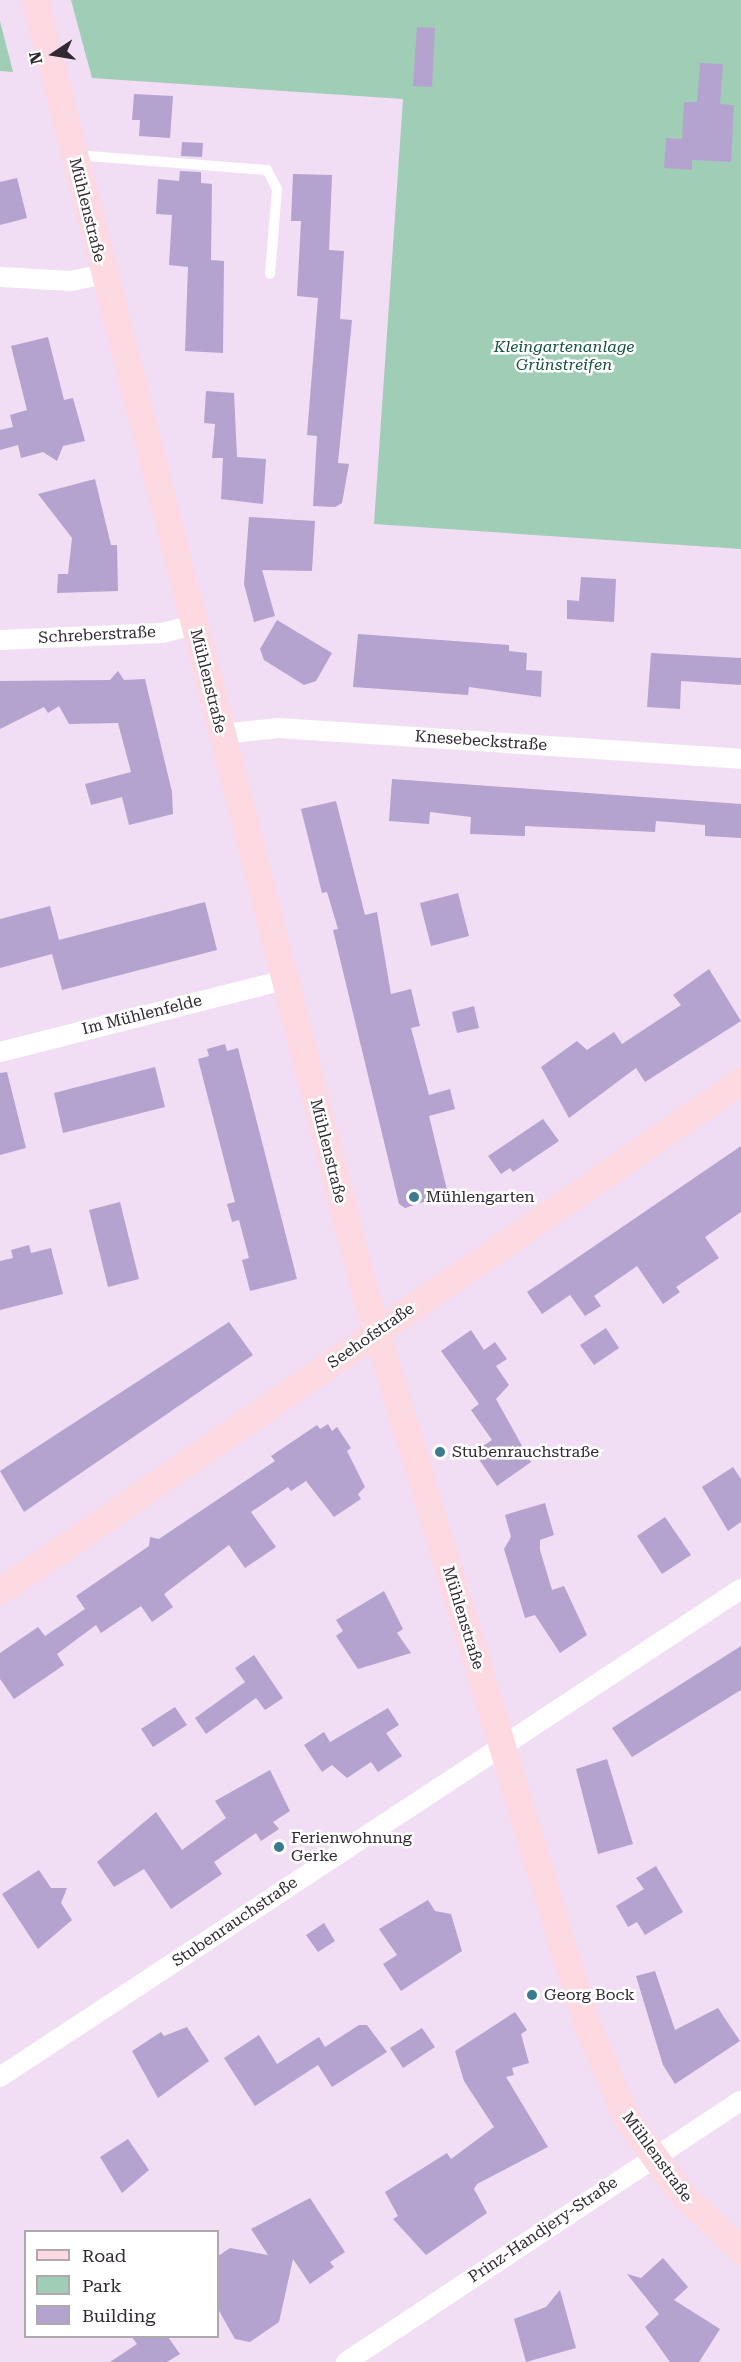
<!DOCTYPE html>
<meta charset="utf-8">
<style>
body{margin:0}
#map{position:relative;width:741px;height:2362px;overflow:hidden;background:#f1ddf4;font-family:"Roboto Serif",serif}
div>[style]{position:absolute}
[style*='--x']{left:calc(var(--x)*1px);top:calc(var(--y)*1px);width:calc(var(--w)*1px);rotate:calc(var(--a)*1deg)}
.green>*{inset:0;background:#a0cdb6}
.building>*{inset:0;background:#b3a3ce}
.lane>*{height:10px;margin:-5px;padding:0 5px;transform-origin:5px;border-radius:5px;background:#fff}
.street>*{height:20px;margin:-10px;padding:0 10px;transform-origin:10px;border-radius:10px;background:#fff}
.secondary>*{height:27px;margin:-13.5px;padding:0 13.5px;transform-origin:13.5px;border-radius:13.5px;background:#fddae1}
.dots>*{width:16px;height:16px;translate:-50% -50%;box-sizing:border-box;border:3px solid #fff;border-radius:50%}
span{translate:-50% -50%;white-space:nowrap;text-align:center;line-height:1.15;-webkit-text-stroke:5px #fff;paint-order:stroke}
.street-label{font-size:16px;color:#312932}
.park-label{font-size:16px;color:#13523a;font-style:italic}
.poi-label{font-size:16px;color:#312932}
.left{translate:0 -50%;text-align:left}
.legend{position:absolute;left:24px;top:2230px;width:195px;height:108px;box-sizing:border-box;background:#fff;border:2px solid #ada9ad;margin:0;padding:8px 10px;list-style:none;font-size:18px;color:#312932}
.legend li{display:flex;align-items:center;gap:12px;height:30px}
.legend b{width:30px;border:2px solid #ada9ad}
.north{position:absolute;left:24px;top:24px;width:60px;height:60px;-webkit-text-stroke:4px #fff;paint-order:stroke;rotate:258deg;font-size:16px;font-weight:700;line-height:24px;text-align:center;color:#312932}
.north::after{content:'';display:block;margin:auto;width:21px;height:27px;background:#312932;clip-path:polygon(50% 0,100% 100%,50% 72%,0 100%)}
</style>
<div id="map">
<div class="green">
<div style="clip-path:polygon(71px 0,741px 0,741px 549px,374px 524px,403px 99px,92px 78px)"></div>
<div style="clip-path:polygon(0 21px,13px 72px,0 71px)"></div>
</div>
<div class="building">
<div style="clip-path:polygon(417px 27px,435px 28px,432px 87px,413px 86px)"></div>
<div style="clip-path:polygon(700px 63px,723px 64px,720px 104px,734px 105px,731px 162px,692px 160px,692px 170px,664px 168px,666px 138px,682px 139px,684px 102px,697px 102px)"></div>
<div style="clip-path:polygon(134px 94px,173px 96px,170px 138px,139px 136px,140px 120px,132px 120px)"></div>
<div style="clip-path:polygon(182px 142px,203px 143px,202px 157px,181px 156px)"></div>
<div style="clip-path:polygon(180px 171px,201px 172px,201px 183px,212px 184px,211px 260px,224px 261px,223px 353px,185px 351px,188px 267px,169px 265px,172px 215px,156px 214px,158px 179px,179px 181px)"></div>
<div style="clip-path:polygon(293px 174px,332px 175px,329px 250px,344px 251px,340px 319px,352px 320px,338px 463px,349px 464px,342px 503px,335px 507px,313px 506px,317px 436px,307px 435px,318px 298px,297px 296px,301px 221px,291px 221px)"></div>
<div style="clip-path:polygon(17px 178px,27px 218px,0 225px,0 182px)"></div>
<div style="clip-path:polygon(48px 337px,64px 400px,73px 398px,85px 441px,63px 446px,57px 461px,43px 452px,21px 458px,18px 445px,0 450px,0 430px,13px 427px,10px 415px,27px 410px,11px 346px)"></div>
<div style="clip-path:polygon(206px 391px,234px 393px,237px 457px,266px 459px,263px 504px,221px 499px,223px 458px,212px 458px,215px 424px,204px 423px)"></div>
<div style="clip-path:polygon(95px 479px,111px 545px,117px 545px,118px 591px,57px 593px,58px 574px,68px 574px,72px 538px,38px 494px)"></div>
<div style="clip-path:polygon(249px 517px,315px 521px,312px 571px,262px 570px,275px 616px,254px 622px,244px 584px)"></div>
<div style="clip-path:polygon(581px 577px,616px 579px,614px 622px,567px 619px,567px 600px,579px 601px)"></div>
<div style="clip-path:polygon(277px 620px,332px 653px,316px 681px,304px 685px,264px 660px,260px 649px)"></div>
<div style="clip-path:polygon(358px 634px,509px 645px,509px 651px,527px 653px,526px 670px,542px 671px,541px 697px,469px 687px,468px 695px,353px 687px)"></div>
<div style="clip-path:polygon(651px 653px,741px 658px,741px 685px,681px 681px,680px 709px,647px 707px)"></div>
<div style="clip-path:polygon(118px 671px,124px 680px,145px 679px,172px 792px,173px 814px,129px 825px,122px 797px,91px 805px,85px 784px,131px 772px,118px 723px,69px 724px,59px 706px,48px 713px,44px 707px,0 729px,0 681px,110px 680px)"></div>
<div style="clip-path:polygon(392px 779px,741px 804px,741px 838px,705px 836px,705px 825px,656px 821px,655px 832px,525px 826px,525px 836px,470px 834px,471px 817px,430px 812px,429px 824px,389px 821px)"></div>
<div style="clip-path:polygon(336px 801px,365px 915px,377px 912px,391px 994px,411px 989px,420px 1026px,411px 1028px,429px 1095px,450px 1089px,455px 1109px,429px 1116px,448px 1194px,405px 1208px,399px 1204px,333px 930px,338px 929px,327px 892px,322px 893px,301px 809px)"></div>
<div style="clip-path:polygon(458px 893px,469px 936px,431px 946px,420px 903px)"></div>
<div style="clip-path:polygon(205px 902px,217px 950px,62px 990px,52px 954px,0 968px,0 919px,50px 906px,59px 940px)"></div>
<div style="clip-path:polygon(709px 969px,741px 1021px,645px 1082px,636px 1068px,569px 1118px,541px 1067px,577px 1041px,587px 1050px,614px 1032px,622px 1044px,681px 1005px,673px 995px)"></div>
<div style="clip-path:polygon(474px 1006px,479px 1028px,457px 1033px,452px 1012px)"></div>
<div style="clip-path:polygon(225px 1044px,227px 1051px,238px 1048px,297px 1279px,250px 1291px,242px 1260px,249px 1258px,239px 1220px,232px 1222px,227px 1204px,235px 1202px,198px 1059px,209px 1056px,207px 1049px)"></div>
<div style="clip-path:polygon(155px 1067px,165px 1107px,63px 1133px,54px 1093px)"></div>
<div style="clip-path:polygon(7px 1072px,26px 1148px,0 1155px,0 1073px)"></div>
<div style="clip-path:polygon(543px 1119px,559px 1141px,513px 1172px,510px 1168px,501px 1174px,488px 1156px)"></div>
<div style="clip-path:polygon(741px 1146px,741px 1212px,705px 1237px,719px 1258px,676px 1287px,680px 1292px,663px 1304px,637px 1266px,594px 1296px,601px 1306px,585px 1316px,570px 1295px,542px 1314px,527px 1292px)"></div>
<div style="clip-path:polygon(120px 1202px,139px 1279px,108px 1287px,89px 1210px)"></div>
<div style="clip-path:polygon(29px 1245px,31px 1253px,51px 1248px,63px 1294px,0 1310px,0 1261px,13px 1258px,11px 1250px)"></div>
<div style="clip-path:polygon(229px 1322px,253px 1355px,24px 1512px,0 1471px)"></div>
<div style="clip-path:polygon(606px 1328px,619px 1348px,594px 1365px,580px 1345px)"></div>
<div style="clip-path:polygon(471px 1330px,484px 1350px,495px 1342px,507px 1359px,496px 1366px,509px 1385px,496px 1399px,531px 1462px,497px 1486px,474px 1452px,492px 1440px,471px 1410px,479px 1404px,441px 1351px)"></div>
<div style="clip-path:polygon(328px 1424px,332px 1431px,337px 1427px,351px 1448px,347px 1451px,365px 1487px,358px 1494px,361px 1499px,334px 1517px,306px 1481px,291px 1491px,288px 1487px,251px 1512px,276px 1547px,245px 1568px,229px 1545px,164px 1594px,173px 1607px,152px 1622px,141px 1606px,101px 1633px,96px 1625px,57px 1654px,64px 1665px,14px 1699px,0 1679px,0 1653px,38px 1627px,45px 1636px,85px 1609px,76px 1596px,149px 1546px,150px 1537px,159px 1539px,275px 1461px,271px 1456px,317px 1425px,320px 1429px)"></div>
<div style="clip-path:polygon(733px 1467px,741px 1479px,741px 1522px,728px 1531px,702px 1487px)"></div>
<div style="clip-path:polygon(545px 1503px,554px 1535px,540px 1540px,540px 1550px,552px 1590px,564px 1586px,587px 1635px,560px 1653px,535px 1615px,525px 1618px,504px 1549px,511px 1537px,505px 1515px)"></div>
<div style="clip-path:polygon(665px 1517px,691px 1555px,662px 1574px,637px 1536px)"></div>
<div style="clip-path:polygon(384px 1591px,403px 1629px,397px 1633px,411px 1653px,358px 1669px,336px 1636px,343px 1631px,336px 1620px)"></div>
<div style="clip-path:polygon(741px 1646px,741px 1690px,632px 1757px,612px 1728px)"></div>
<div style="clip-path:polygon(254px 1655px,283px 1698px,265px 1710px,256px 1698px,206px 1734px,195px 1718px,245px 1682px,235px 1668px)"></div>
<div style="clip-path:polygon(175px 1707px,187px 1725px,153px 1747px,141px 1729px)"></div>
<div style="clip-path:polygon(388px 1708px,399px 1725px,386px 1733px,402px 1756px,378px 1772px,371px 1762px,347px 1778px,332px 1765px,322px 1772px,304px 1745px,324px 1732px,330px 1742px)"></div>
<div style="clip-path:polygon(607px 1759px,633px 1844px,598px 1854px,576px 1769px)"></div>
<div style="clip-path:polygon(270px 1770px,290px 1811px,273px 1822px,279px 1829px,261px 1841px,256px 1833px,214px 1862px,222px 1874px,171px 1909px,144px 1869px,114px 1887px,97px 1862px,156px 1812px,182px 1850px,226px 1818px,215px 1801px)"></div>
<div style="clip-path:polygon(656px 1866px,683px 1912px,645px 1935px,637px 1922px,628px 1927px,616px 1906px,644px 1889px,636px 1878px)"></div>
<div style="clip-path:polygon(39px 1870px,51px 1888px,67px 1888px,61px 1903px,72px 1920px,38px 1949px,2px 1894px)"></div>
<div style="clip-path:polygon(428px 1900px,435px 1911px,451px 1914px,462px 1951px,401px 1991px,383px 1964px,397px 1955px,379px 1929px)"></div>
<div style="clip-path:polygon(324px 1923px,335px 1941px,318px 1952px,306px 1935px)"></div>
<div style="clip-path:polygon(655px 1971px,675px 2030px,718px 2008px,740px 2041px,675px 2084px,663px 2065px,636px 1976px)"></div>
<div style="clip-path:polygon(515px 2012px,527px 2030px,521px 2034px,529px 2063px,512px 2068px,514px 2075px,506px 2077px,548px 2147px,477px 2184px,474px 2189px,487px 2213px,426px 2255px,393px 2219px,398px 2216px,385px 2192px,447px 2153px,451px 2159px,494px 2127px,464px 2081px,455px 2051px)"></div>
<div style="clip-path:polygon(359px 2025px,367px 2025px,387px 2052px,332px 2087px,318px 2065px,255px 2106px,224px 2058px,259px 2035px,277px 2064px,319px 2037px,325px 2047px)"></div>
<div style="clip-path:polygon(187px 2027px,209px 2061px,158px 2098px,132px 2051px,161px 2032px,164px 2036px)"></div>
<div style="clip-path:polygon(422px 2028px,435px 2047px,403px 2068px,390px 2048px)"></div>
<div style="clip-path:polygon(128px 2139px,149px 2170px,122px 2193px,100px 2157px)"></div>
<div style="clip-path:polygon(310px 2198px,345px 2252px,330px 2262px,334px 2267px,310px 2284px,293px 2259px,279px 2322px,250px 2342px,235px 2339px,218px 2309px,218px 2256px,230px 2248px,268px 2255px,251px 2229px)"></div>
<div style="clip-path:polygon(663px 2258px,688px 2287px,674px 2300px,720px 2329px,699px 2362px,670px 2362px,645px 2327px,659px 2314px,627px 2274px,641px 2278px)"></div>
<div style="clip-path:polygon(560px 2290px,576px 2348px,526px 2362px,514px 2319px,546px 2307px)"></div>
<div style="clip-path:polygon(132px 2337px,168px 2337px,180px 2354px,167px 2362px,110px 2362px,137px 2344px)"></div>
</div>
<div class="lane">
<div style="--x:76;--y:155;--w:192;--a:4.5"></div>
<div style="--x:267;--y:170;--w:21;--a:62"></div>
<div style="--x:277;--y:189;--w:85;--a:94.7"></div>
</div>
<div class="street">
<div style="--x:0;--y:277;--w:71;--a:3.2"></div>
<div style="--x:71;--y:281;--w:33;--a:-12"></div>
<div style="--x:0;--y:640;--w:162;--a:-2.5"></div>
<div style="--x:162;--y:633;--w:32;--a:-14"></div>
<div style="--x:221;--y:734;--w:58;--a:-5.9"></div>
<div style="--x:279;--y:728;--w:463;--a:3.8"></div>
<div style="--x:0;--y:1052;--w:293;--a:-14.2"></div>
<div style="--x:0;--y:2077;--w:887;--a:-33.37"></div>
<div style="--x:346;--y:2362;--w:473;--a:-33.5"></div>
</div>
<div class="secondary">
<div style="--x:35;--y:0;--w:1331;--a:75.69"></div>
<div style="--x:364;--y:1290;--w:763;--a:73.16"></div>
<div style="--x:585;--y:2020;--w:108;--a:67"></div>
<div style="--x:627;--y:2119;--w:92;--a:53.9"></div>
<div style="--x:681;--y:2193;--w:83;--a:44"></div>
<div style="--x:0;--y:1591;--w:900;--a:-34.54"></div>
</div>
<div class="dots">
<div style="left:414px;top:1197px;background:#3a7a8e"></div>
<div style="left:440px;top:1452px;background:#3a7a8e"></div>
<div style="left:279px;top:1847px;background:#3a7a8e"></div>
<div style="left:532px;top:1995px;background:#3a7a8e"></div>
</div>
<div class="street-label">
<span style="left:87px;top:210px;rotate:76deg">Mühlenstraße</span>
<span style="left:97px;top:635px;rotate:-3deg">Schreberstraße</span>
<span style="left:208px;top:681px;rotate:76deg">Mühlenstraße</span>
<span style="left:481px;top:741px;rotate:4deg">Knesebeckstraße</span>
<span style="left:142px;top:1015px;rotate:-14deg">Im Mühlenfelde</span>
<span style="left:328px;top:1151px;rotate:76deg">Mühlenstraße</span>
<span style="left:371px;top:1336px;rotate:-35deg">Seehofstraße</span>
<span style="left:463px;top:1618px;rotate:73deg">Mühlenstraße</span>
<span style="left:235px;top:1922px;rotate:-34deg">Stubenrauchstraße</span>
<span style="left:657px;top:2157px;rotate:54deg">Mühlenstraße</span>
<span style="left:543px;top:2230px;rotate:-34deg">Prinz-Handjery-Straße</span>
</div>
<div class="park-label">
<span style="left:564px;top:356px">Kleingartenanlage<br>Grünstreifen</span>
</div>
<div class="poi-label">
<span class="left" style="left:426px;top:1197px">Mühlengarten</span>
<span class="left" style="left:452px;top:1452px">Stubenrauchstraße</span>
<span class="left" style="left:291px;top:1847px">Ferienwohnung<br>Gerke</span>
<span class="left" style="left:544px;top:1995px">Georg Bock</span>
</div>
<ul class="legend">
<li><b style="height:8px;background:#fddae1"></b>Road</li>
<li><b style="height:16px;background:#a0cdb6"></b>Park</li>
<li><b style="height:16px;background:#b3a3ce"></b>Building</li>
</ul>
<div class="north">N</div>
</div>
